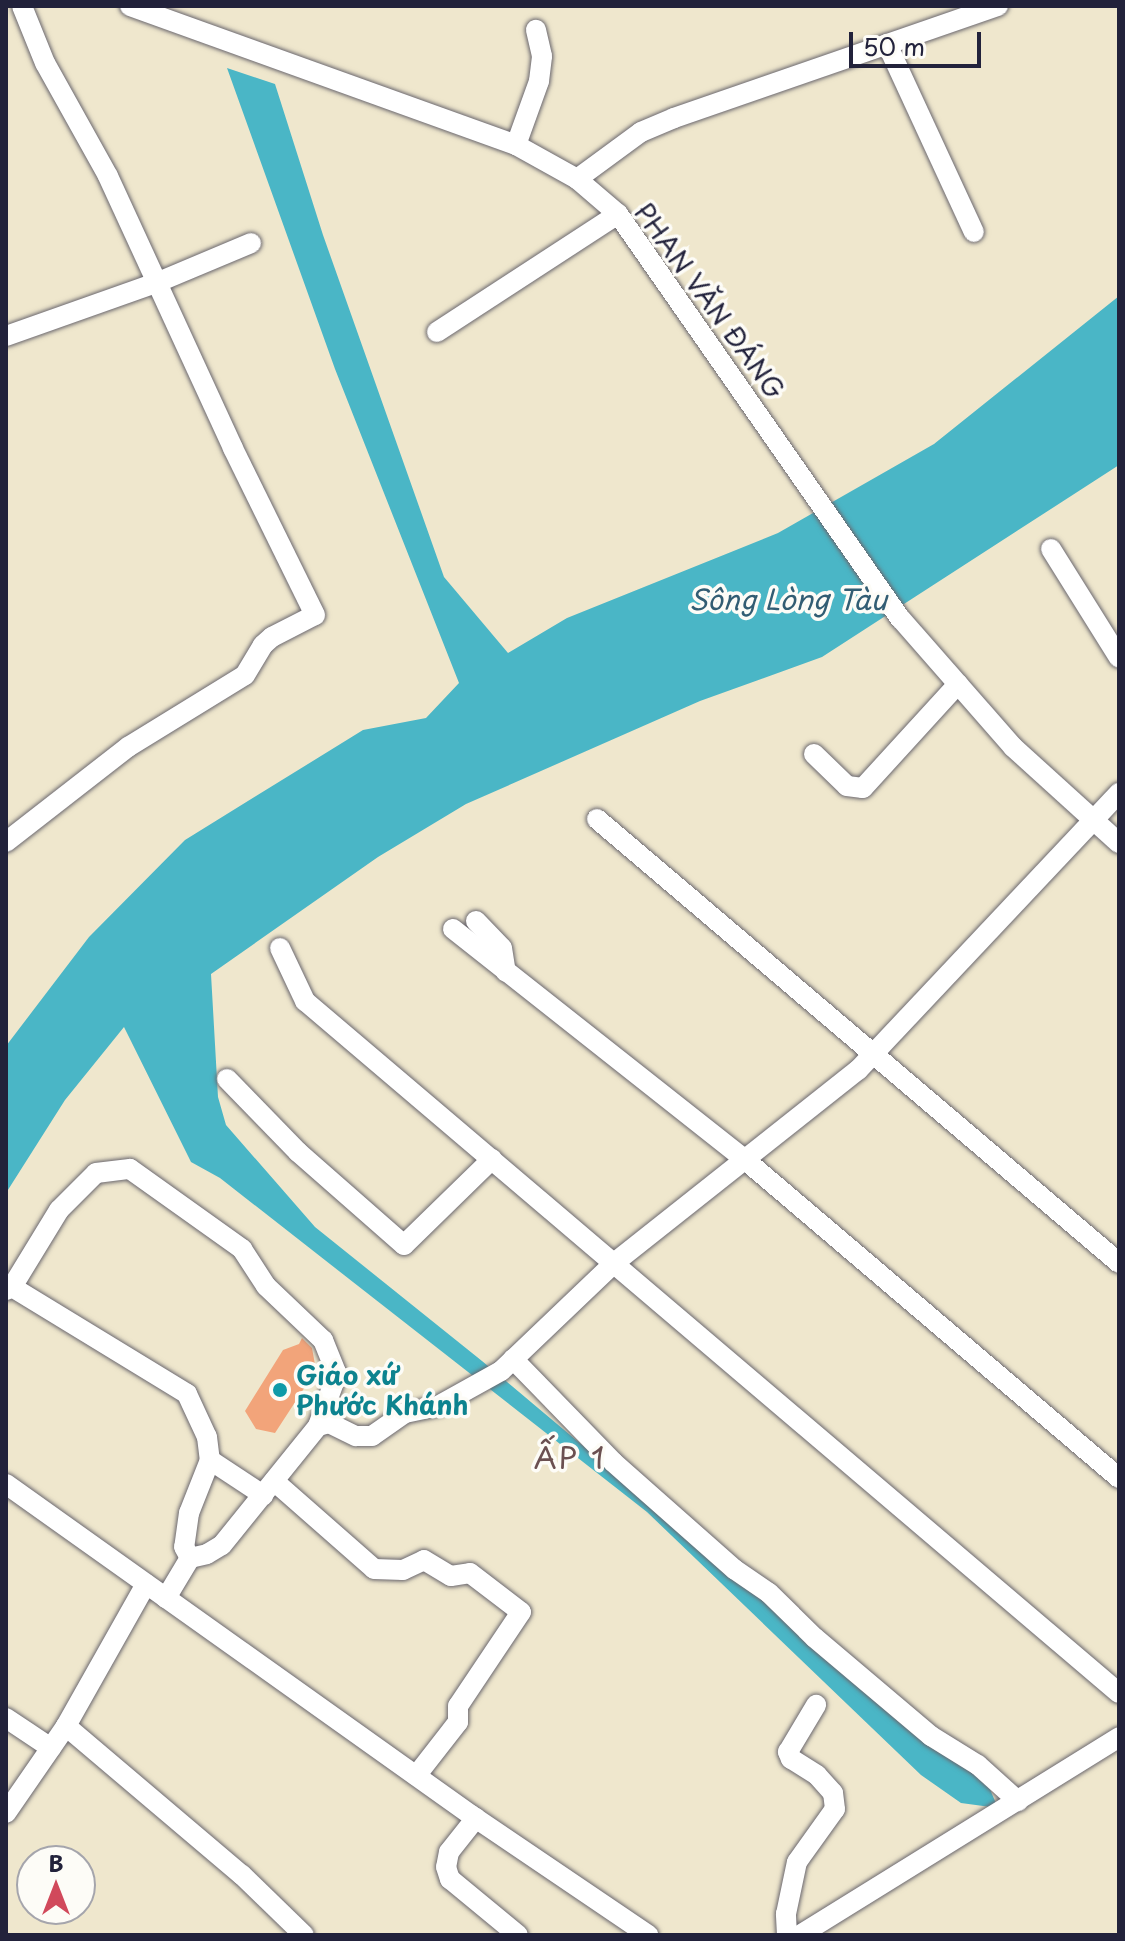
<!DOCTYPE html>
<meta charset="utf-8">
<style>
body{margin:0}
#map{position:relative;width:1125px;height:1941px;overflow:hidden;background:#efe7cd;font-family:"Playpen Sans",sans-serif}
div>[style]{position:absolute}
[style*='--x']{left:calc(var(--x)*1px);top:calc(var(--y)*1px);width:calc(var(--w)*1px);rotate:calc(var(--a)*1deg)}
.water>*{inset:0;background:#4ab6c6}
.building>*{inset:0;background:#f2a47a}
.roads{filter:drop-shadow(0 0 2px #6a676e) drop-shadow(0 0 2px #6a676e)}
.street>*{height:20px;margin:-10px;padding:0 10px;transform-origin:10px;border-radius:10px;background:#fff}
.dots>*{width:22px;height:22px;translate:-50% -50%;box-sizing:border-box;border:4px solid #fdfcf7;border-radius:50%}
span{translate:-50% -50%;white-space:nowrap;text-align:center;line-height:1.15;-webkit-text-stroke:7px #fdfcf7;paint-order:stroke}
.street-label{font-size:26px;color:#22223b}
.culture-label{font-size:26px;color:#0d838f;font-weight:700}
.left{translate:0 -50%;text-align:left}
.water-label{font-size:28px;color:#325d73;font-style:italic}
.quarter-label{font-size:30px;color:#6b5051;letter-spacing:2px}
.frame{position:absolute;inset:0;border:8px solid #22223b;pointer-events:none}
.north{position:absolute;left:16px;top:1845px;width:80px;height:80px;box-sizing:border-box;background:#fdfcf7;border:2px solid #a5a5ac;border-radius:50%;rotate:0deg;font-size:22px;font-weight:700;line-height:32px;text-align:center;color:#22223b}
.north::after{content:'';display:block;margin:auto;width:28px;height:36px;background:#d1495b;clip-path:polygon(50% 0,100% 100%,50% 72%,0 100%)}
.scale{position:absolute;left:849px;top:32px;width:132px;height:36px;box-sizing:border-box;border:4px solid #22223b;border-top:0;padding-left:10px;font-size:24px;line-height:28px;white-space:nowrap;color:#22223b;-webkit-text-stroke:6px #fdfcf7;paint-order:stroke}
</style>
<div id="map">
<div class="water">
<div style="clip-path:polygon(227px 68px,275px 84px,323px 235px,444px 577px,508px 653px,567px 618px,778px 533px,934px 444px,1119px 296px,1119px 465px,822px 657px,700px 701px,466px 804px,378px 857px,211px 974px,218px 1097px,226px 1125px,315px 1227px,482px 1361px,989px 1787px,998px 1808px,961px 1803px,921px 1775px,647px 1512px,220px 1178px,191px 1162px,124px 1027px,65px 1100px,6px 1193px,6px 1046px,89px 937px,185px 840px,363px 730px,426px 718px,459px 683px,335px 369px)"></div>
</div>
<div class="building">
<div style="clip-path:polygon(302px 1338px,312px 1348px,316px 1370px,275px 1433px,256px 1429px,245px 1411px,283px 1350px,299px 1344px)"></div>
</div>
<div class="roads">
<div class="street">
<div style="--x:130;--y:6;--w:410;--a:19.8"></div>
<div style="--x:516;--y:145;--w:70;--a:29.1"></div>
<div style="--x:577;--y:179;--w:54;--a:40.5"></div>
<div style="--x:618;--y:214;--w:494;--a:55.1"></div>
<div style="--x:901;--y:619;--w:170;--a:48.8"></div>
<div style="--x:1013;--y:747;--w:143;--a:42.2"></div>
<div style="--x:887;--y:44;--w:207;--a:65.2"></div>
<div style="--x:516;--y:145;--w:68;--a:-70.2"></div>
<div style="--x:539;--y:81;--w:25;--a:-83"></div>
<div style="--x:542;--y:56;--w:27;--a:-103"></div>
<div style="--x:577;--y:179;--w:79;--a:-36.3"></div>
<div style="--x:641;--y:132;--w:36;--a:-23"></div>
<div style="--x:674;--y:118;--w:343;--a:-19.1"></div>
<div style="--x:437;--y:332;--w:216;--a:-33.1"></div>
<div style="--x:6;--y:336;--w:159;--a:-19.5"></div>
<div style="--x:156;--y:283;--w:103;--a:-22.8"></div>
<div style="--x:1051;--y:549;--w:128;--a:58"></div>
<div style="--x:814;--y:754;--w:46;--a:44.1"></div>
<div style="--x:847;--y:786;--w:16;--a:7"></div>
<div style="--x:863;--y:788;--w:141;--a:-47.6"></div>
<div style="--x:597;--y:819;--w:685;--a:40.38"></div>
<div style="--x:6;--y:842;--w:155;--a:-37.9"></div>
<div style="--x:128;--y:747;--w:137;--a:-31.6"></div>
<div style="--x:245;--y:675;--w:35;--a:-59"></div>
<div style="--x:263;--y:645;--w:12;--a:-42"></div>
<div style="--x:272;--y:637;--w:48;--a:-27.1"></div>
<div style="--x:315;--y:615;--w:186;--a:-116.2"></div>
<div style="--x:233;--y:448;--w:299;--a:-114.7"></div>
<div style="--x:108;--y:176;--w:129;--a:-119.1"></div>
<div style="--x:45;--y:63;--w:61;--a:-112"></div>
<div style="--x:476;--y:921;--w:37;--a:46"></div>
<div style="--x:502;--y:948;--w:24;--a:81"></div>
<div style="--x:453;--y:929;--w:370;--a:38.3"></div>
<div style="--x:743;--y:1158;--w:494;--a:40.4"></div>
<div style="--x:280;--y:948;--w:59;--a:64.7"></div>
<div style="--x:305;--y:1001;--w:1068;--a:40.37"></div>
<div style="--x:227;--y:1079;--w:102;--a:45.8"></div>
<div style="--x:298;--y:1152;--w:141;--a:41.3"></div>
<div style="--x:404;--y:1245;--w:123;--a:-44.3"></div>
<div style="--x:12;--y:1287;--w:90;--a:-58.6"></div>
<div style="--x:59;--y:1210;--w:52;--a:-45"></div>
<div style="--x:96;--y:1173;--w:34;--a:-7"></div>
<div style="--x:130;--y:1169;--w:138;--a:35.5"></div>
<div style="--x:242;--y:1249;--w:44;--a:57"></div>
<div style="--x:266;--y:1286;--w:79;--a:43.5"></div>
<div style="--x:323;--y:1340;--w:37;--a:68"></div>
<div style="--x:337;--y:1374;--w:55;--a:110.1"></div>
<div style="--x:6;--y:1290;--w:7;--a:-27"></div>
<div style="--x:12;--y:1287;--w:205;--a:31.4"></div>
<div style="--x:187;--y:1394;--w:47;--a:65.1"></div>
<div style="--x:207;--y:1437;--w:23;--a:83"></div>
<div style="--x:210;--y:1460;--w:57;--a:111.6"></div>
<div style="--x:189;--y:1513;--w:34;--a:98"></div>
<div style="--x:184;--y:1547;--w:13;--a:61"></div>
<div style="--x:190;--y:1558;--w:47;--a:121"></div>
<div style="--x:513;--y:1359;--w:144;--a:45.8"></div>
<div style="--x:613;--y:1462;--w:162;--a:41.5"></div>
<div style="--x:734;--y:1569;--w:42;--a:34.4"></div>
<div style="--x:769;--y:1593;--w:64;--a:44.4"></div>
<div style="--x:815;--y:1638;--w:152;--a:40.2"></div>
<div style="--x:931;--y:1736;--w:55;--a:31.7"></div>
<div style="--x:978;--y:1765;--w:54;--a:42"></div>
<div style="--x:210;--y:1460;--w:64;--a:33.4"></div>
<div style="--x:274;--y:1481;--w:133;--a:41.3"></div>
<div style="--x:374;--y:1569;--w:29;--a:2"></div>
<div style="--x:403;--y:1570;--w:23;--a:-25"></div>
<div style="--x:424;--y:1560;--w:31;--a:31"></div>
<div style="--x:451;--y:1576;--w:19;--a:-9"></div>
<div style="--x:470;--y:1573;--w:64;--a:37.4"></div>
<div style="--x:521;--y:1612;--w:113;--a:123.8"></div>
<div style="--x:458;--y:1706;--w:16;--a:90"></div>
<div style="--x:458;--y:1722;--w:68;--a:127.9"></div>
<div style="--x:6;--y:1484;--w:571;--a:35.44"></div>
<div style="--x:471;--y:1815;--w:214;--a:34.1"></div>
<div style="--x:190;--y:1558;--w:17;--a:-13"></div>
<div style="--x:207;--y:1554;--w:17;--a:-31"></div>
<div style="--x:222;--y:1545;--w:153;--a:-51.1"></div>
<div style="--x:318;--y:1426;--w:11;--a:-15"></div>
<div style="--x:329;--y:1423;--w:30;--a:26"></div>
<div style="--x:356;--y:1436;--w:16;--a:0"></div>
<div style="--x:372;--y:1436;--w:40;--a:-34.9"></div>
<div style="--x:405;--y:1413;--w:34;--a:-12"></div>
<div style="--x:438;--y:1406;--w:72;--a:-29.1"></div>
<div style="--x:501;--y:1371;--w:155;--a:-43.7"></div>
<div style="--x:613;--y:1264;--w:313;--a:-38.4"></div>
<div style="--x:858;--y:1070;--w:381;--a:-46.7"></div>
<div style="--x:6;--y:1718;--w:54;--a:33.7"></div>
<div style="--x:66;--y:1726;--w:231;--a:40.3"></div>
<div style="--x:242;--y:1875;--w:86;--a:44.1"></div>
<div style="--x:6;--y:1813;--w:106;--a:-55.4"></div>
<div style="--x:66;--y:1726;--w:163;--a:-60.6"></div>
<div style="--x:476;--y:1818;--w:43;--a:128.5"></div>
<div style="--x:449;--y:1852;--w:15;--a:101"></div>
<div style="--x:446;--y:1867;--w:13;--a:72"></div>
<div style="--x:450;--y:1879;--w:88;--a:39.5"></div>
<div style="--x:787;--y:1935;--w:21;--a:-93"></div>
<div style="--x:786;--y:1914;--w:53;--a:-78.1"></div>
<div style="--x:797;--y:1862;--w:65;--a:-54.4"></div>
<div style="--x:835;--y:1809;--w:16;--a:-97"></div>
<div style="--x:833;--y:1793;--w:24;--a:-132"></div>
<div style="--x:817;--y:1775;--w:31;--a:-148"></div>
<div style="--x:791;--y:1759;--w:8;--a:-113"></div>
<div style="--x:788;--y:1752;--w:55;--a:-59.2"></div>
<div style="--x:800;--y:1935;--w:375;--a:-31.8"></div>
</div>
</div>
<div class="dots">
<div style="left:280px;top:1390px;background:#0f9aa8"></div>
</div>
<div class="street-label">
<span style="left:710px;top:301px;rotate:54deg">PHAN VĂN ĐÁNG</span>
</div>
<div class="culture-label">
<span class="left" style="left:296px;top:1390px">Giáo xứ<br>Phước Khánh</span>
</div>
<div class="water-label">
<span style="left:788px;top:599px">Sông Lòng Tàu</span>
</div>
<div class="quarter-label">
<span style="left:570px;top:1457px">ẤP 1</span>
</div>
<div class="frame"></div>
<div class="north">B</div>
<div class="scale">50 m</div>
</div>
